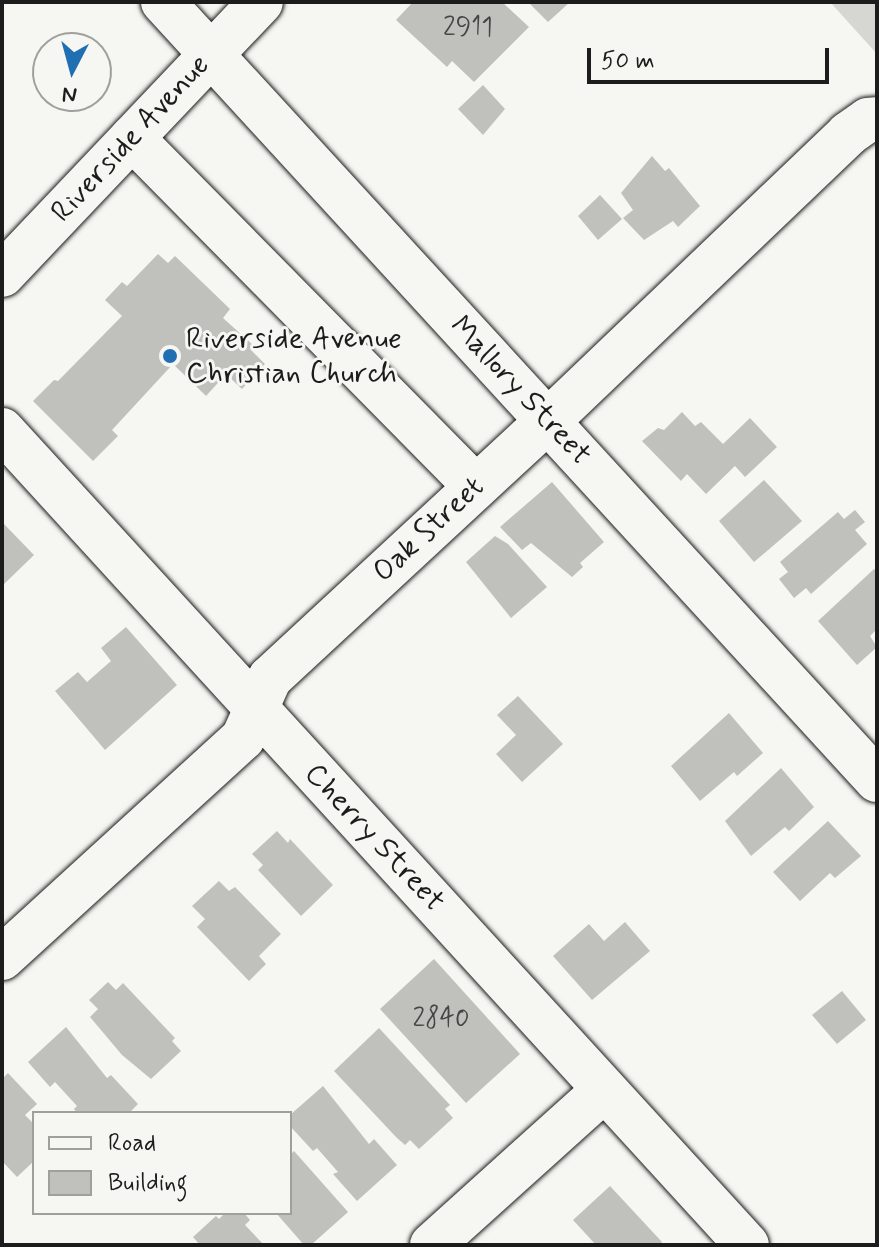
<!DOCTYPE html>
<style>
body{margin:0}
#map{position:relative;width:879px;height:1247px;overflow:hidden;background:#f6f6f2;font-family:Mynerve,sans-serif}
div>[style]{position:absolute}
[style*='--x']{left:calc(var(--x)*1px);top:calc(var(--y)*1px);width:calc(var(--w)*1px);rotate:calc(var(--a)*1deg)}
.green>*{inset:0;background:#d6d6d2}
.building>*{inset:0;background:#c0c0bd}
.roads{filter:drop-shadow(0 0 2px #1c1c1c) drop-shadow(0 0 2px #1c1c1c)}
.minor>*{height:44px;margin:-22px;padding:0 22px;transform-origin:22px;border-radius:22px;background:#f6f6f2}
.dots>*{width:22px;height:22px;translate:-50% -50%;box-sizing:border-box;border:4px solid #f6f6f2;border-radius:50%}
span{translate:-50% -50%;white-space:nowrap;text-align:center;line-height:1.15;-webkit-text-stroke:6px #f6f6f2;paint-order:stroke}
.number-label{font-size:26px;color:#454544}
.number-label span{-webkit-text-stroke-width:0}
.street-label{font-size:30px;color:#1c1c1c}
.poi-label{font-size:30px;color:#1c1c1c}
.left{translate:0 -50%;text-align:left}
.frame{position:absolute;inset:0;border:4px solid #1c1c1c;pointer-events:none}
.legend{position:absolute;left:32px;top:1111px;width:260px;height:104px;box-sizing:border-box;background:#f6f6f2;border:2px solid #9f9f9c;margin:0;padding:10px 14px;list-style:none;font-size:24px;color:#1c1c1c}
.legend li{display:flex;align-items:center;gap:16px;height:40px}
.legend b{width:40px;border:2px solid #9f9f9c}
.north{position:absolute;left:32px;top:32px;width:80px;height:80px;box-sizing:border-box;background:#f6f6f2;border:2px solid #9f9f9c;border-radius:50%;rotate:186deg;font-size:22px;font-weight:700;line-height:32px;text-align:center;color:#1c1c1c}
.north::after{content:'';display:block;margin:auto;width:28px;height:36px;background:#1f6fb2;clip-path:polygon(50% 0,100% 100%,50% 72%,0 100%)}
.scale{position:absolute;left:587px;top:48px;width:242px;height:36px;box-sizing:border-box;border:4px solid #1c1c1c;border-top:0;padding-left:10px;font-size:24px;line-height:28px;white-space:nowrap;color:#1c1c1c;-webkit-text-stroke:6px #f6f6f2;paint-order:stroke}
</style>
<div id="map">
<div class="green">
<div style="clip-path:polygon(830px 2px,877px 2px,877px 54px)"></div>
</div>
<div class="building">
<div style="clip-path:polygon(413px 2px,502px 2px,529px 27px,474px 82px,452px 61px,447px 67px,396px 20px)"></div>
<div style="clip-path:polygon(528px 2px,570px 2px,548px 22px)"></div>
<div style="clip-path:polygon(483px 85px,505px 109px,483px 135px,458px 109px)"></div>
<div style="clip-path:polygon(652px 156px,665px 171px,669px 168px,700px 206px,678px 227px,673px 221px,644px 240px,623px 218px,633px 210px,621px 193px)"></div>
<div style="clip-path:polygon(600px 195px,622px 219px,598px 240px,578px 216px)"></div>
<div style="clip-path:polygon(158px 254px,168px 263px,175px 256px,230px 309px,223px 318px,253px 345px,250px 349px,265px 364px,242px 389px,226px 374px,206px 396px,173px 364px,112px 430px,118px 436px,93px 461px,33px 401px,54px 380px,58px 381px,122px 316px,105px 300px,122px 282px,127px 286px)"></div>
<div style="clip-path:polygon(682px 412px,695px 426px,701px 422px,723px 444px,750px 418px,777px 447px,745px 477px,735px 466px,706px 494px,687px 474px,681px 481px,642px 441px,658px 428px,664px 430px)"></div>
<div style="clip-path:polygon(764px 480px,802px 521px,754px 562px,719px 521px)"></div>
<div style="clip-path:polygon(552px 482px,604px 542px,580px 563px,583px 567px,572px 577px,531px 543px,522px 550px,500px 527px)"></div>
<div style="clip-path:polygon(855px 510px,865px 522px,855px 530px,867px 544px,811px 594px,806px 588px,794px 598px,779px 579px,788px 572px,780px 562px,838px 512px,844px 519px)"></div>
<div style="clip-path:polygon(2px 522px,34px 555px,2px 586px)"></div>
<div style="clip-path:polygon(495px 536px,508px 544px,547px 587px,511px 618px,466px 562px)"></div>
<div style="clip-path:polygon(874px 569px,877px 572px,877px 629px,870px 636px,877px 647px,857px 665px,818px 621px)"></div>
<div style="clip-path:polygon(126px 627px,177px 685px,105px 750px,55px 691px,78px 672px,87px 682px,111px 661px,101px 648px)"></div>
<div style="clip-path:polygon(518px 696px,563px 744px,522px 782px,496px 754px,516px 735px,497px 715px)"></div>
<div style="clip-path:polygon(729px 713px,763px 753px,737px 776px,734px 772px,700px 801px,671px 766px)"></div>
<div style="clip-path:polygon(781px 768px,814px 807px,789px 831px,785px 827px,751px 856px,725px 821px)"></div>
<div style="clip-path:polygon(828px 821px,861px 856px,835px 878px,830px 873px,800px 901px,773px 872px)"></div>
<div style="clip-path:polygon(277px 831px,288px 843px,290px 839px,333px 885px,301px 916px,258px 870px,263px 865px,252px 854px)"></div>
<div style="clip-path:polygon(219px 881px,229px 891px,235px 887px,281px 934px,259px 956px,266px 964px,249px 981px,197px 927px,205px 919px,192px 906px)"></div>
<div style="clip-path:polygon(625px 922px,650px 951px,592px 1000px,553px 956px,589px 924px,604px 941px)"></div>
<div style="clip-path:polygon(434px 959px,520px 1054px,466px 1103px,380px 1009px)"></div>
<div style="clip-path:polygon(108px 982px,116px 990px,123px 983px,175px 1038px,172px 1041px,181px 1051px,151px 1079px,122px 1055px,90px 1017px,98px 1009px,89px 1000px)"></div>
<div style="clip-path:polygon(842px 991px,866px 1020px,837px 1044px,812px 1015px)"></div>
<div style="clip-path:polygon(66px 1027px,107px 1078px,111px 1075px,138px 1104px,129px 1113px,77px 1113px,74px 1109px,77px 1106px,55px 1082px,50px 1087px,28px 1062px)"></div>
<div style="clip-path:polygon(379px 1028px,450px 1105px,445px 1109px,453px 1118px,419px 1149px,410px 1140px,405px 1145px,396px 1137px,334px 1071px)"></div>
<div style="clip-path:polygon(8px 1073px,37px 1104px,25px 1115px,34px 1124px,34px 1161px,17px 1177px,2px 1161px,2px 1079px)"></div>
<div style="clip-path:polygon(323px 1086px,369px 1144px,374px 1139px,397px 1165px,357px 1201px,333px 1174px,338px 1172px,317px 1148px,313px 1151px,290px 1126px,290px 1115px)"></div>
<div style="clip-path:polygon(294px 1151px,348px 1212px,311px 1245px,304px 1245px,276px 1213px,290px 1213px,290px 1155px)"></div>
<div style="clip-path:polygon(610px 1186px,662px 1242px,659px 1245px,596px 1245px,573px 1220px)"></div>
<div style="clip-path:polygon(225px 1213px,244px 1213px,250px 1220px,245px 1225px,264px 1245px,200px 1245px,193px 1237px,216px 1216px,219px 1219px)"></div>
</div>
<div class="roads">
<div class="minor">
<div style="--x:163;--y:2;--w:1056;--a:47.46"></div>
<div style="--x:132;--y:138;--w:490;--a:45.4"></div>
<div style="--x:2;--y:275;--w:376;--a:-46.5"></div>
<div style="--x:2;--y:430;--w:1104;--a:47.57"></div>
<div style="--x:2;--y:958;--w:326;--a:-42.4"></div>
<div style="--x:243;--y:738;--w:66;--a:-65.8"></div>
<div style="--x:270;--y:678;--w:379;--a:-42.8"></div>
<div style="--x:548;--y:421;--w:415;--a:-43.7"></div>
<div style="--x:848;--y:134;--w:24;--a:-35"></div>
<div style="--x:868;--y:120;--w:9;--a:-6"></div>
<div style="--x:432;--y:1245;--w:232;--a:-42"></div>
</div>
</div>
<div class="dots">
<div style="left:170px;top:356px;background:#1f6fb2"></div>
</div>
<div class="number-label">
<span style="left:468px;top:29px">2911</span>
<span style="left:441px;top:1020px">2840</span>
</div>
<div class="street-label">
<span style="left:131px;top:139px;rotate:-47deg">Riverside Avenue</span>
<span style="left:520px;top:391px;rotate:47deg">Mallory Street</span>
<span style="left:429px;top:530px;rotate:-43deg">Oak Street</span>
<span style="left:374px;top:838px;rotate:47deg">Cherry Street</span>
</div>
<div class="poi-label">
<span class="left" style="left:186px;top:356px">Riverside Avenue<br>Christian Church</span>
</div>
<div class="frame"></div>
<ul class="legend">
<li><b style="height:10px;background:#f6f6f2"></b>Road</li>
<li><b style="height:22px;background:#c0c0bd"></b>Building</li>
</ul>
<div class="north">N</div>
<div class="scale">50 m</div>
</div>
